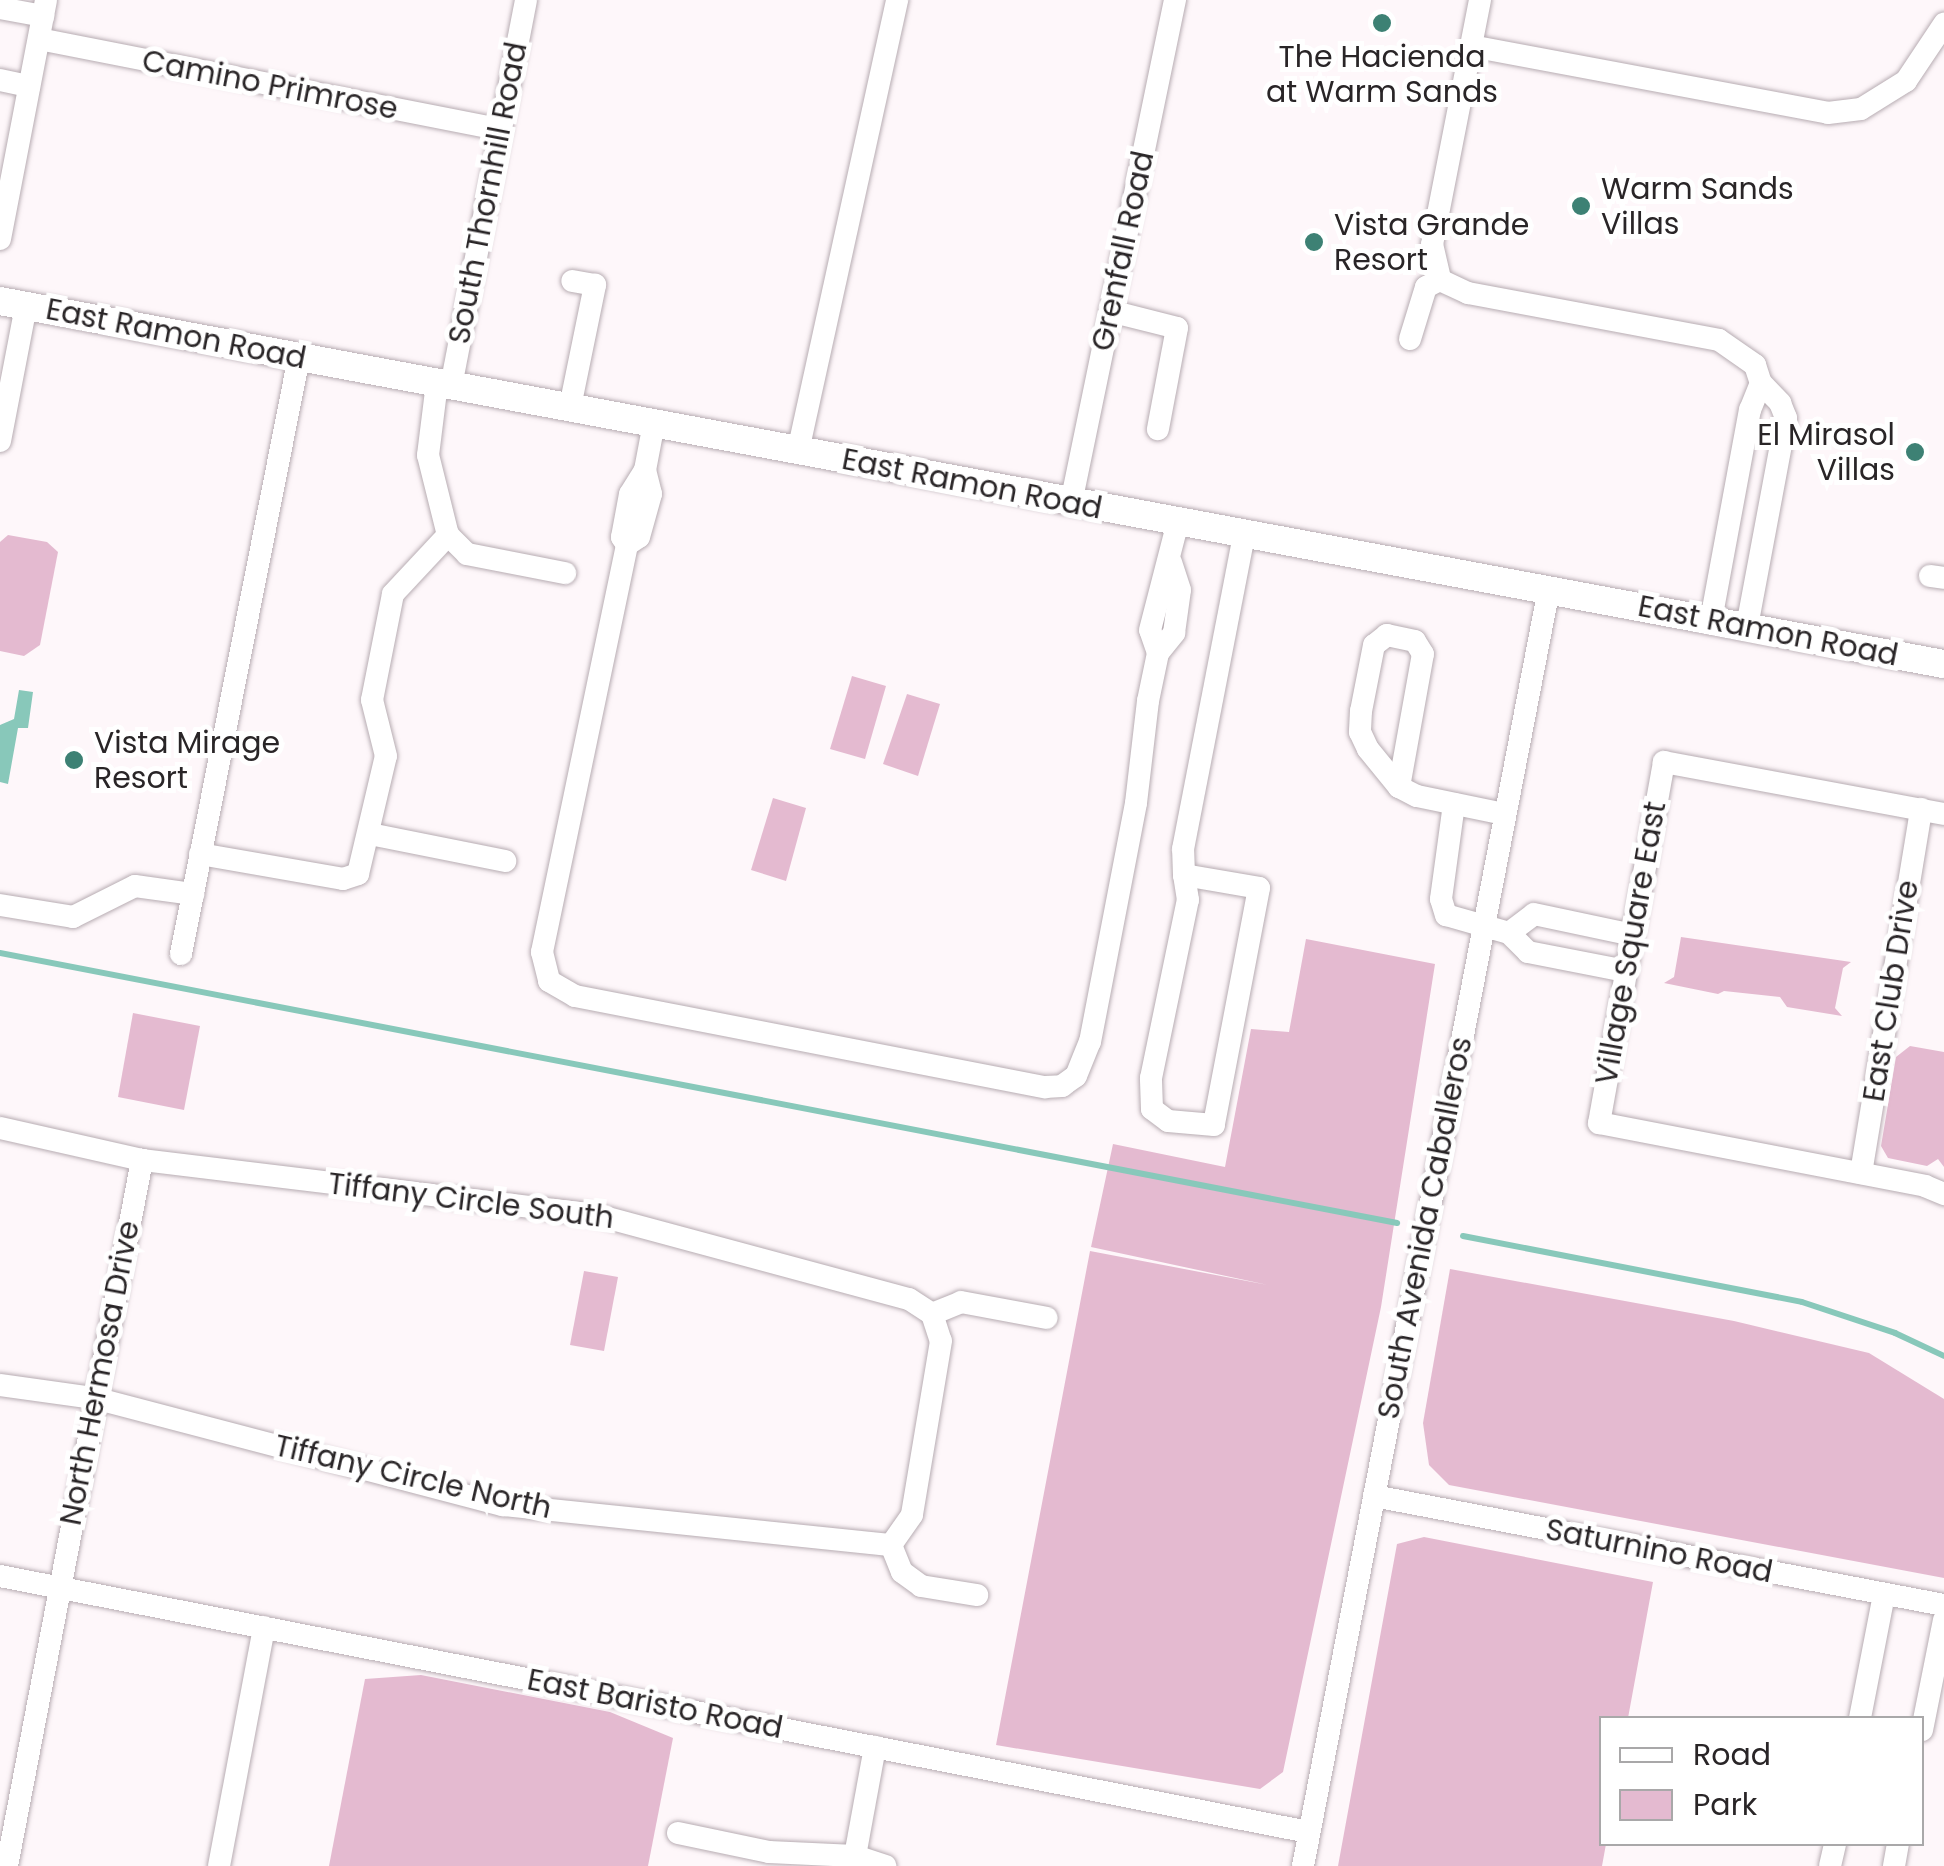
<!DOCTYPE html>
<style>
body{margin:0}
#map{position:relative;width:1944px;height:1866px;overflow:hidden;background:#fef7fa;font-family:Poppins,sans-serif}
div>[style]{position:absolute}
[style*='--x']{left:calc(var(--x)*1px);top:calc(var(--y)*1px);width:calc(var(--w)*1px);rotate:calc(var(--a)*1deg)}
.green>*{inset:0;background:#e4bad0}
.water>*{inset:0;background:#88c8ba}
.stream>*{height:6px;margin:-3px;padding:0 3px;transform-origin:3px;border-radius:3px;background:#88c8ba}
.roads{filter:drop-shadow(0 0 2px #b7acb2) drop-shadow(0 0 2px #b7acb2)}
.minor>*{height:22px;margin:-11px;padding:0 11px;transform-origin:11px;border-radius:11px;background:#fff}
.major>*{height:28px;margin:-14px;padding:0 14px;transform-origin:14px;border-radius:14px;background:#fff}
.dots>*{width:28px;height:28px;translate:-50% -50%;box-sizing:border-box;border:5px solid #fff;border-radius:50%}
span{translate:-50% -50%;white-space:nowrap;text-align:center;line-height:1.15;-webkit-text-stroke:10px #fff;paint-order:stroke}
.poi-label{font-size:30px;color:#292527}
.left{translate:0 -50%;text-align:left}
.right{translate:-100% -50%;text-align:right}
.street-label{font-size:30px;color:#292527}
.legend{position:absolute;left:1599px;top:1716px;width:325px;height:130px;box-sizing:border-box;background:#fff;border:2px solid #a9a8a9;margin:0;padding:12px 18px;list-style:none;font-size:30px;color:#292527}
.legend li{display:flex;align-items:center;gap:20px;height:50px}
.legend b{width:50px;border:2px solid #a9a8a9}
</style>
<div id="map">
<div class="green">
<div style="clip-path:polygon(8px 535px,47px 542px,58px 552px,40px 645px,24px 656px,0 651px,0 542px)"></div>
<div style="clip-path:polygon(852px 676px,886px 686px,865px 759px,830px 749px)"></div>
<div style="clip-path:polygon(907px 694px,940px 704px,918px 776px,883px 764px)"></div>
<div style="clip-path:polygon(773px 798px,806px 808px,786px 881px,751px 870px)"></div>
<div style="clip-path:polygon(1681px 937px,1851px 962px,1843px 968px,1835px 1008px,1842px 1016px,1787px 1007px,1780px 997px,1724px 991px,1718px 994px,1664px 983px,1674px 977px)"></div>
<div style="clip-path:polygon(1306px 939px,1435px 964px,1381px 1307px,1283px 1772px,1260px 1789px,996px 1745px,1090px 1251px,1268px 1285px,1091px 1247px,1113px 1144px,1225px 1167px,1251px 1029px,1289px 1032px)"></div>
<div style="clip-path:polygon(133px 1013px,200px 1026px,184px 1110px,118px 1097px)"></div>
<div style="clip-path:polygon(1910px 1046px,1944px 1052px,1944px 1167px,1938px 1159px,1927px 1166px,1888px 1158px,1881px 1146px,1896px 1057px)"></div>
<div style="clip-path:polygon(1450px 1269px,1734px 1321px,1869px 1353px,1944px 1399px,1944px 1578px,1449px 1485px,1429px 1465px,1423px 1423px)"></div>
<div style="clip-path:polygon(584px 1271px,618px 1277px,604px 1351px,570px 1345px)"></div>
<div style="clip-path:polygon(1424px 1537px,1653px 1582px,1628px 1718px,1602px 1718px,1602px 1844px,1606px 1844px,1602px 1866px,1338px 1866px,1397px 1544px)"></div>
<div style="clip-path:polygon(421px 1675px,610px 1712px,673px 1738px,648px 1866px,329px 1866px,365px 1679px)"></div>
</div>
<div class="water">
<div style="clip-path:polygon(19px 690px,33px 692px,28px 728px,18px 728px,8px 784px,0 782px,0 725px,14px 719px)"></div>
</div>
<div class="stream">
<div style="--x:0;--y:953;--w:1423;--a:10.94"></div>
<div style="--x:1463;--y:1236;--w:345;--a:11"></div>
<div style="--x:1802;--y:1302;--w:98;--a:18.4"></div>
<div style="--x:1895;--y:1333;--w:54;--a:25.1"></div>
</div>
<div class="roads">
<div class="minor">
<div style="--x:1480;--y:0;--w:249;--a:101.1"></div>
<div style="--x:1432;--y:244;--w:37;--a:77"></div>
<div style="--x:1440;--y:280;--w:31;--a:25"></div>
<div style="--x:1468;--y:293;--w:255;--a:10.6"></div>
<div style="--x:1719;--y:340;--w:44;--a:34.8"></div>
<div style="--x:1755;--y:365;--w:19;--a:72"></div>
<div style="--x:1761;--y:383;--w:28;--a:46"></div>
<div style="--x:1780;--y:403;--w:16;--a:68"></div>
<div style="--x:1786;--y:418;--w:213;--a:100.6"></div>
<div style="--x:0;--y:8;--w:44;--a:10.5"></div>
<div style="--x:39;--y:39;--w:471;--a:11.1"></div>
<div style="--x:1471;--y:46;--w:363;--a:10.6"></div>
<div style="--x:1828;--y:113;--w:33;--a:-7"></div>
<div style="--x:1861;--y:109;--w:53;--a:-31.9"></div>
<div style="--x:1906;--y:81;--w:69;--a:-56.3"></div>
<div style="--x:0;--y:80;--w:30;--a:12"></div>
<div style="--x:0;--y:239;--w:243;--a:-79.1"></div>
<div style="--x:1110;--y:311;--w:69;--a:14.2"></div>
<div style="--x:1177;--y:328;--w:103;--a:100.7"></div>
<div style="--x:1410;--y:339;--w:54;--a:-72.9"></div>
<div style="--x:1426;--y:287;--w:16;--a:-27"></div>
<div style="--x:437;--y:383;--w:73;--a:97.1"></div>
<div style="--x:428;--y:455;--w:82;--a:76"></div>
<div style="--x:448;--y:535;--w:27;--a:45"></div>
<div style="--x:467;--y:554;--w:100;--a:11"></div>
<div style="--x:451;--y:386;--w:393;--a:-79"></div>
<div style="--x:570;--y:407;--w:125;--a:-78.4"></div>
<div style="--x:595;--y:285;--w:23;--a:-170"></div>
<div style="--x:654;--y:423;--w:48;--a:100.8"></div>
<div style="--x:645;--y:470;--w:28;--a:122"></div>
<div style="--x:630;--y:494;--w:44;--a:100.5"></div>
<div style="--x:622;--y:537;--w:9;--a:58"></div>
<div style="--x:627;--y:545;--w:416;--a:101.8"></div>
<div style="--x:542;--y:952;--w:30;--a:76"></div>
<div style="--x:549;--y:981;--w:30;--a:30"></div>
<div style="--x:575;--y:996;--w:479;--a:11"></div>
<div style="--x:1045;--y:1087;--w:17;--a:-3"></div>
<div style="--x:1062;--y:1086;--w:17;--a:-36"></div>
<div style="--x:1076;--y:1076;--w:37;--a:-68"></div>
<div style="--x:1090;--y:1042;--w:243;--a:-79.1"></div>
<div style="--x:1136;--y:803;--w:103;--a:-83.3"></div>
<div style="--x:1148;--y:701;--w:49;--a:-78.2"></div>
<div style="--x:1158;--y:653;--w:26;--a:-51"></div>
<div style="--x:1174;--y:633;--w:43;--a:-82.1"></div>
<div style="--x:1180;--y:590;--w:29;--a:-108"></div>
<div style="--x:0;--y:441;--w:137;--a:-79.1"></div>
<div style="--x:798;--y:451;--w:462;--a:-77.6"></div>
<div style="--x:1071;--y:503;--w:514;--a:-78.32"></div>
<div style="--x:627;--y:545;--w:14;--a:-34"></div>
<div style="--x:639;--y:537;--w:45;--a:-74.4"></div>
<div style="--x:651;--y:494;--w:25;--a:-104"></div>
<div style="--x:1930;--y:576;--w:14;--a:8"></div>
<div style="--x:1711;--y:620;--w:214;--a:-79.5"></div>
<div style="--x:1750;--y:410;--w:29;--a:-68"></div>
<div style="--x:1158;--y:653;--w:24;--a:-109"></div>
<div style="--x:1150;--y:630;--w:112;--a:-75.5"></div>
<div style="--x:1399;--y:787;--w:135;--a:-79.8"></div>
<div style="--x:1423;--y:654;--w:15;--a:-122"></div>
<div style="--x:1415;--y:641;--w:29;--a:-168"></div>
<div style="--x:1387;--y:635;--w:16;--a:142"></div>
<div style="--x:1374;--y:645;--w:67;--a:101.1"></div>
<div style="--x:1361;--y:711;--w:21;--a:93"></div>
<div style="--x:1360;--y:732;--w:19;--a:65"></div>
<div style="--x:1368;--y:749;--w:49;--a:50.8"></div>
<div style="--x:1399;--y:787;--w:20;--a:27"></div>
<div style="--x:1417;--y:796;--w:89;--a:11.7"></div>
<div style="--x:1454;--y:804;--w:96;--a:97.8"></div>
<div style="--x:1441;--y:899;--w:17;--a:73"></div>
<div style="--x:1446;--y:915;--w:66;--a:15.9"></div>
<div style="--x:1509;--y:933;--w:27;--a:45"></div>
<div style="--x:1528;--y:952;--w:100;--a:11"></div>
<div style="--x:1944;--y:814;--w:285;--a:-169.5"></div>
<div style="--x:1664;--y:762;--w:367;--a:100.2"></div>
<div style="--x:1599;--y:1123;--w:332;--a:10.9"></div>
<div style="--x:1925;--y:1186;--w:21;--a:23"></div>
<div style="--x:370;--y:834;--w:138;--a:11.3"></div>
<div style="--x:200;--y:854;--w:145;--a:9.9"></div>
<div style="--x:343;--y:879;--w:16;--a:-18"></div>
<div style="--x:358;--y:874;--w:121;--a:-76.7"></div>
<div style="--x:386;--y:756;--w:58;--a:-104"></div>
<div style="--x:372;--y:700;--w:108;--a:-78.8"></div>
<div style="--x:393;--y:594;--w:81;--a:-47"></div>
<div style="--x:1184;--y:875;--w:76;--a:9.8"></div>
<div style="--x:1259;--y:888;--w:241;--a:100.8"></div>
<div style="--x:1214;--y:1125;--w:46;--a:-175"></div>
<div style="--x:1168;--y:1121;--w:20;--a:-143"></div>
<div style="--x:1152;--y:1109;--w:31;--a:-92"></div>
<div style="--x:1151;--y:1078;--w:182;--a:-78.3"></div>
<div style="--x:1188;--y:900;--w:25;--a:-99"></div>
<div style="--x:1184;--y:875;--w:26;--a:-92"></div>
<div style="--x:1183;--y:849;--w:321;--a:-79"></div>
<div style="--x:0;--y:905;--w:74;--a:9.3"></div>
<div style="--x:73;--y:917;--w:69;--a:-26.6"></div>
<div style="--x:135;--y:886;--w:59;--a:7.9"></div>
<div style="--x:1509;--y:933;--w:31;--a:-37"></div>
<div style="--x:1534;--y:914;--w:101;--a:12"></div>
<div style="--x:181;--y:954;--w:609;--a:-78.82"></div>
<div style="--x:0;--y:1128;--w:146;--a:12.7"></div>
<div style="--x:142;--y:1160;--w:458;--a:6.9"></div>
<div style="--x:597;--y:1215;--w:323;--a:15.1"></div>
<div style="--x:909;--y:1299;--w:27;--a:33"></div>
<div style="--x:932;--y:1314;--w:28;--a:72"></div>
<div style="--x:941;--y:1341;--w:176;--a:99.5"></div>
<div style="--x:912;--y:1515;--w:37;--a:125"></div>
<div style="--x:1861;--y:1173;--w:369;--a:-80.6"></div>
<div style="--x:932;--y:1314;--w:31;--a:-22"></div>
<div style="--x:961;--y:1302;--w:87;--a:10.5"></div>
<div style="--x:0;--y:1385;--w:95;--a:7.9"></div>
<div style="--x:94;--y:1398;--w:423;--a:14.7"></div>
<div style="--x:503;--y:1505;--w:390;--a:5.9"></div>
<div style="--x:1374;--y:1496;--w:580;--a:10.83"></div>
<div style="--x:891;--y:1545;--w:29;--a:68"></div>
<div style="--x:902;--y:1572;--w:24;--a:36"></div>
<div style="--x:921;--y:1586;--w:57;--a:9.1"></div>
<div style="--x:0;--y:1576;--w:1334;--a:11.07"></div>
<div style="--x:1860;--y:1718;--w:126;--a:-79"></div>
<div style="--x:1922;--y:1730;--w:112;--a:-78.7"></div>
<div style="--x:678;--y:1833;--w:93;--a:11.8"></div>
<div style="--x:769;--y:1852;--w:86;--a:2.7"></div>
<div style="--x:855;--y:1856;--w:32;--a:18"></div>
<div style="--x:855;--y:1856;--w:111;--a:-79.6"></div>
<div style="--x:7;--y:1866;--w:719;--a:-79.17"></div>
<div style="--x:219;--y:1866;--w:243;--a:-79.3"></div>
<div style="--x:1303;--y:1866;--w:1300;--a:-79.1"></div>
<div style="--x:1830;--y:1866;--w:23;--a:-77"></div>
<div style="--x:1894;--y:1866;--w:22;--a:-80"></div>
</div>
<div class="major">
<div style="--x:0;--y:301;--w:1978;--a:10.58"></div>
</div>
</div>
<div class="dots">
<div style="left:1382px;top:23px;background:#3d8174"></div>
<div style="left:1581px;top:206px;background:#3d8174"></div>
<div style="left:1314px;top:242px;background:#3d8174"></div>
<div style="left:1915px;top:452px;background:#3d8174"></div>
<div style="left:74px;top:760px;background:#3d8174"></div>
</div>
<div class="poi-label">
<span style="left:1382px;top:74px">The Hacienda<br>at Warm Sands</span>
<span class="left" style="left:1601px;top:206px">Warm Sands<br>Villas</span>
<span class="left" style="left:1334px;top:242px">Vista Grande<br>Resort</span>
<span class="right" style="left:1895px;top:452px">El Mirasol<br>Villas</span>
<span class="left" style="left:94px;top:760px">Vista Mirage<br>Resort</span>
</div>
<div class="street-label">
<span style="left:270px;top:85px;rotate:11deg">Camino Primrose</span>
<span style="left:488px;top:193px;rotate:-79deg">South Thornhill Road</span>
<span style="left:1123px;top:251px;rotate:-78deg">Grenfall Road</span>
<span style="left:176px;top:334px;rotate:11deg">East Ramon Road</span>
<span style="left:972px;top:484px;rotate:11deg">East Ramon Road</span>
<span style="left:1768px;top:631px;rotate:11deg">East Ramon Road</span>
<span style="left:1631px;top:943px;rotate:-80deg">Village Square East</span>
<span style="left:1891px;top:991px;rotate:-81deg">East Club Drive</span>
<span style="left:471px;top:1201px;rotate:7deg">Tiffany Circle South</span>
<span style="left:1425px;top:1228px;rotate:-79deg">South Avenida Caballeros</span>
<span style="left:100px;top:1373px;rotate:-79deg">North Hermosa Drive</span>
<span style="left:413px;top:1477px;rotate:13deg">Tiffany Circle North</span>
<span style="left:1659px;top:1551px;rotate:11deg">Saturnino Road</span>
<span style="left:655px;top:1704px;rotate:11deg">East Baristo Road</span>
</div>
<ul class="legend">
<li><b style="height:12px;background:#fff"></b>Road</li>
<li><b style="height:28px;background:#e4bad0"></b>Park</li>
</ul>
</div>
